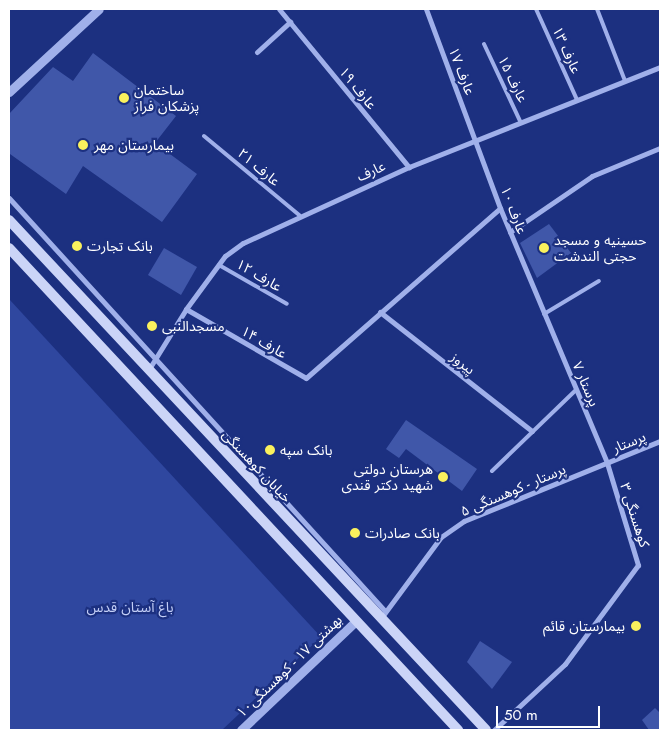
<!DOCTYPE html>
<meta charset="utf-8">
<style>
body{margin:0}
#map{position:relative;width:669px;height:739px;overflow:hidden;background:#1c3080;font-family:Jost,"Noto Sans Arabic",sans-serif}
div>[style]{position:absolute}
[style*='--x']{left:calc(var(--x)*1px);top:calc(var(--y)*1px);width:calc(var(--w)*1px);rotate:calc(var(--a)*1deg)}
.green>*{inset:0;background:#2f479f}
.building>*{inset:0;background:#4057a9}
.service>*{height:4px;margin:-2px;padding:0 2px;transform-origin:2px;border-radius:2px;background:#a0b0ea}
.minor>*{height:5px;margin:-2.5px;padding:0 2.5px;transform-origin:2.5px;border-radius:2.5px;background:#a0b0ea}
.tertiary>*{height:9px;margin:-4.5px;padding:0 4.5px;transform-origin:4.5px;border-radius:4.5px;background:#a0b0ea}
.secondary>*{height:10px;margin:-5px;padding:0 5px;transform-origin:5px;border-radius:5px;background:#cbd4f7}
.dots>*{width:14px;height:14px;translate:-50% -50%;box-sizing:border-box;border:2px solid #1c3080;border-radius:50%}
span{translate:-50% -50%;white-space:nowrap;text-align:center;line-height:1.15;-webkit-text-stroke:4.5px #1c3080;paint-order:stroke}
.street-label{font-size:14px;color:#fff}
.poi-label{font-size:14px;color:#fff}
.left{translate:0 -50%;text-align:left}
.right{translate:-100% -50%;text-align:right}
.park-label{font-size:14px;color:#c4cff7}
.frame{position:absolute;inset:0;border:10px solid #fff;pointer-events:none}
.scale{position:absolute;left:496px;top:706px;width:104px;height:22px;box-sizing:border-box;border:2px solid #fff;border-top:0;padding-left:6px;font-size:15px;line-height:18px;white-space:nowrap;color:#fff;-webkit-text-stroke:4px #1c3080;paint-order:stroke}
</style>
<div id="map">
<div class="green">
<div style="clip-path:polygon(9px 299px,321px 637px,222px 730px,9px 730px)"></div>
</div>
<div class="building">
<div style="clip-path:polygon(93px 53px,176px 116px,155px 143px,197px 174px,162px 222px,83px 166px,66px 194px,10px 154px,9px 114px,53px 67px,73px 81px)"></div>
<div style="clip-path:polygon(549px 224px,571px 253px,537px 278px,520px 243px)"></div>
<div style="clip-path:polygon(164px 248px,197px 267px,181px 295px,148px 275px)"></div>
<div style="clip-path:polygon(406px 420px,477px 469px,462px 491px,406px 449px,399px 458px,386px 449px)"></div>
<div style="clip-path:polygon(480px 641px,512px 662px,492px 689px,467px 662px)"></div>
<div style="clip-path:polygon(655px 708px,660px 713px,660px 730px,649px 730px,642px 720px)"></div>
</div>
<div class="service">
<div style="--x:536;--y:9;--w:100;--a:65.7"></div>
<div style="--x:597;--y:9;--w:77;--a:68.7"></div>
<div style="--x:484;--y:44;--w:87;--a:64.9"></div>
<div style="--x:204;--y:136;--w:124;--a:39.7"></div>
<div style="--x:219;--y:265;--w:78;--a:29.8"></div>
<div style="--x:544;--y:314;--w:64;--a:-31"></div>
<div style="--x:492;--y:471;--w:117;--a:-44"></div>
</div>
<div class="minor">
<div style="--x:279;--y:9;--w:205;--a:50.6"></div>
<div style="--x:426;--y:9;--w:212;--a:69.6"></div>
<div style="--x:500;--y:208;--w:277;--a:67.2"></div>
<div style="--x:607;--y:463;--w:107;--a:73.1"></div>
<div style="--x:638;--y:565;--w:123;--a:126.4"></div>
<div style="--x:565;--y:664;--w:97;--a:137.1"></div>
<div style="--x:257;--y:52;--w:45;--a:-42.3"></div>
<div style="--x:9;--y:198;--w:559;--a:47.68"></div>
<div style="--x:510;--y:232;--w:99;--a:-34.3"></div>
<div style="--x:592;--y:176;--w:74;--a:-22.4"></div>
<div style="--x:186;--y:309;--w:138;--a:29.9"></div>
<div style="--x:306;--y:378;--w:258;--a:-41.2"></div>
<div style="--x:380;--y:312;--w:193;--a:38.1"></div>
<div style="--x:149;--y:369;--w:70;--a:-58.3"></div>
<div style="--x:186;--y:309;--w:66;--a:-53.7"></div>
<div style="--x:225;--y:256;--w:22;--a:-36"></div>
<div style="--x:243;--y:243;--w:183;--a:-24.6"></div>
<div style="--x:409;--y:167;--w:270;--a:-21.7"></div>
<div style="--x:384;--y:614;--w:96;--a:-53.5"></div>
<div style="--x:441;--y:537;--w:28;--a:-35"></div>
<div style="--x:464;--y:521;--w:212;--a:-22.2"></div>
</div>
<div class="tertiary">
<div style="--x:9;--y:92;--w:122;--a:-42.7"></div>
<div style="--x:241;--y:730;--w:158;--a:-43.5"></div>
</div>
<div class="secondary">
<div style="--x:9;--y:220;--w:698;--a:46.91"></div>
<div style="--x:9;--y:248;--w:659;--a:47.03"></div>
</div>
<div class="dots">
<div style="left:124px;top:98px;background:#faf15d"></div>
<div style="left:83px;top:145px;background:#faf15d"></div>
<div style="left:77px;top:246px;background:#faf15d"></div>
<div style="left:544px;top:248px;background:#faf15d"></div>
<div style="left:152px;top:326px;background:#faf15d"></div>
<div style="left:270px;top:450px;background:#faf15d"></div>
<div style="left:443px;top:477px;background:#faf15d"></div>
<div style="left:355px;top:533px;background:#faf15d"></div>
<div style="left:636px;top:626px;background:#faf15d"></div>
</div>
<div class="street-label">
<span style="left:567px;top:50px;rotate:66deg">عارف ۱۳</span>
<span style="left:462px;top:71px;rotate:69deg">عارف ۱۷</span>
<span style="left:513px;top:79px;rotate:64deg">عارف ۱۵</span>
<span style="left:358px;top:88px;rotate:51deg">عارف ۱۹</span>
<span style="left:259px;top:167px;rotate:40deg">عارف ۲۱</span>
<span style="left:371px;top:171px;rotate:-24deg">عارف</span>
<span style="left:514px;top:210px;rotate:69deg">عارف ۱۰</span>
<span style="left:259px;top:275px;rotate:30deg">عارف ۱۲</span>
<span style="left:264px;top:342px;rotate:30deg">عارف ۱۴</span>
<span style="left:463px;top:363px;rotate:38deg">پیروز</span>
<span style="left:586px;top:384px;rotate:67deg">پرستار ۷</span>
<span style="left:629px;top:442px;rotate:-22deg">پرستار</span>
<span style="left:257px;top:466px;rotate:47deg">خیابان کوهسنگی</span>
<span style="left:513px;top:490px;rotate:-23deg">پرستار - کوهسنگی ۵</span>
<span style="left:635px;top:515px;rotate:72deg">کوهسنگی ۳</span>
<span style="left:289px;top:666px;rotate:-44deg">بهشتی ۱۷ - کوهسنگی۱۰</span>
</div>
<div class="poi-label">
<span class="left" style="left:134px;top:98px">ساختمان<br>پزشکان فراز</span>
<span class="left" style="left:94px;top:145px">بیمارستان مهر</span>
<span class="left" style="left:554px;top:248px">حسینیه و مسجد<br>حجتی الندشت</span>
<span class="left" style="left:87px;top:246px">بانک تجارت</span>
<span class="left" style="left:162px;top:326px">مسجدالنبی</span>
<span class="left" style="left:280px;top:450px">بانک سپه</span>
<span class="right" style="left:433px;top:477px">هرستان دولتی<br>شهید دکتر قندی</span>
<span class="left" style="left:365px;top:533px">بانک صادرات</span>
<span class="right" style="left:625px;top:626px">بیمارستان قائم</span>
</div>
<div class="park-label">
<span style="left:130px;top:607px">باغ آستان قدس</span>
</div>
<div class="frame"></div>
<div class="scale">50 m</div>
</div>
